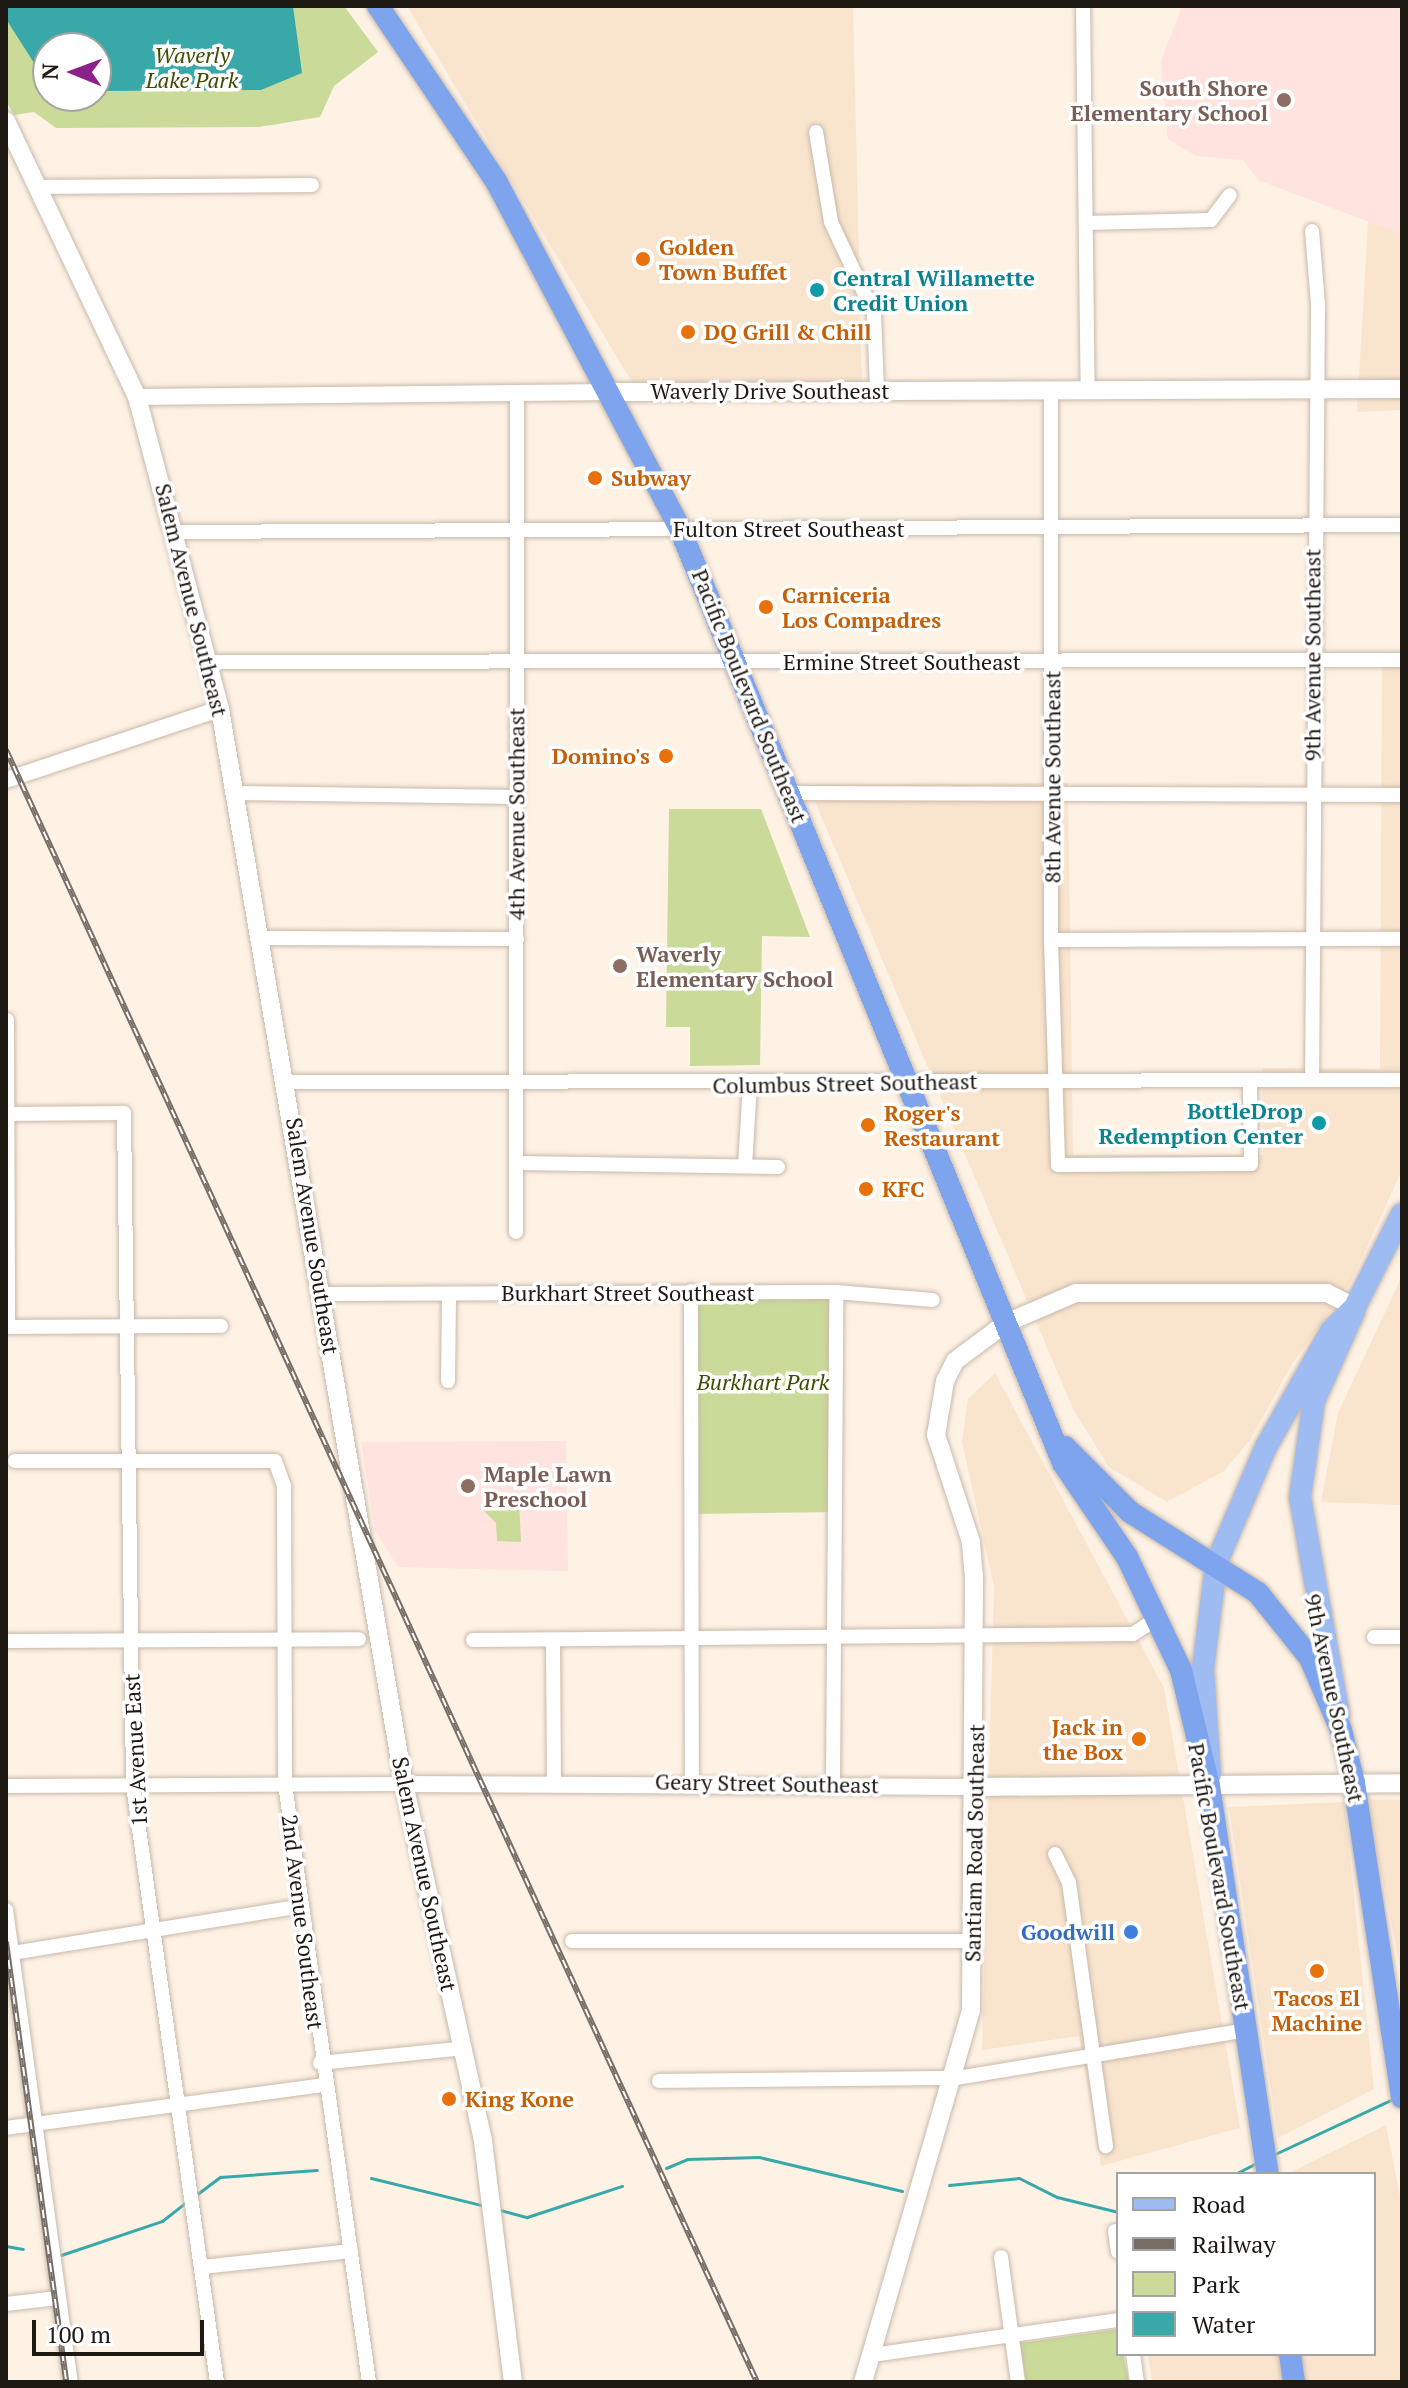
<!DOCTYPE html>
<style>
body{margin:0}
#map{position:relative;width:1408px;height:2388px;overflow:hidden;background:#fef2e5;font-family:"PT Serif",serif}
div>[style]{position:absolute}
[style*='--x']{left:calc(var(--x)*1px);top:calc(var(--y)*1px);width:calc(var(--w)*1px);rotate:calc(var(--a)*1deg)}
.built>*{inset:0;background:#f9e4ce}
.education>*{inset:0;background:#fee3de}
.green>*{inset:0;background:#c9da99}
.water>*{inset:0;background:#38a8a9}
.stream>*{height:3px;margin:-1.5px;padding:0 1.5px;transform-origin:1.5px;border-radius:1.5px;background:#38a8a9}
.roads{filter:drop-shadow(0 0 2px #c8b9aa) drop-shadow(0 0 2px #c8b9aa)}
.minor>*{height:14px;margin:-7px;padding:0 7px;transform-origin:7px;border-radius:7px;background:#fff}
.tertiary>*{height:16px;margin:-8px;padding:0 8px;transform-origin:8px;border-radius:8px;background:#fff}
.secondary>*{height:18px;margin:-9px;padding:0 9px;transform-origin:9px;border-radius:9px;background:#fff}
.primary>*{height:22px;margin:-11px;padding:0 11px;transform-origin:11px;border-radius:11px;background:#9ebbf2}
.trunk>*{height:22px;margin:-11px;padding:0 11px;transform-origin:11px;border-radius:11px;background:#7ea4ee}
.rail>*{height:6px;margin-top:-3px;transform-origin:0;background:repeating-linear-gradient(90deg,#fff 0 9px,#776f67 0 18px);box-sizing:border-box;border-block:2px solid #776f67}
.dots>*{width:22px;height:22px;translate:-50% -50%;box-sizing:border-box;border:4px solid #fff;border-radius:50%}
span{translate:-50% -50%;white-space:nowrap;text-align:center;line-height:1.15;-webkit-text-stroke:7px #fff;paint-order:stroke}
.park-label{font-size:22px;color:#3f4c03;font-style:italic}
.education-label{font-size:22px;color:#785e54;font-weight:700}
.right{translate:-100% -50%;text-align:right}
.left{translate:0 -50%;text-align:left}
.food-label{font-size:22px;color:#c56008;font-weight:700}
.culture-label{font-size:22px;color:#0d838f;font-weight:700}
.street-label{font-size:22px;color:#1f1914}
.shop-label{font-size:22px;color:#366cbe;font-weight:700}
.frame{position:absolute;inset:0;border:8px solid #1f1914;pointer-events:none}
.legend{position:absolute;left:1116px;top:2172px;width:260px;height:184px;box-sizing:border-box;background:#fff;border:2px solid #a5a3a1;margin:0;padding:10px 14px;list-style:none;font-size:24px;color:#1f1914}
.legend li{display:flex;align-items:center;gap:16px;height:40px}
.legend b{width:40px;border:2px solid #a5a3a1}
.north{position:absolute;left:32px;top:32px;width:80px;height:80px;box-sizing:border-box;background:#fff;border:2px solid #a5a3a1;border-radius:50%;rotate:271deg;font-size:22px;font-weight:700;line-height:32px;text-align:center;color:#1f1914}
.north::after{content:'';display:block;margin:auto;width:28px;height:36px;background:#8a2289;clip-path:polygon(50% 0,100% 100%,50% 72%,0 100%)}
.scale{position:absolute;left:32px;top:2320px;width:172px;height:36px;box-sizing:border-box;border:4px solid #1f1914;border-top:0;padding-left:10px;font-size:24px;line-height:28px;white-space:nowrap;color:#1f1914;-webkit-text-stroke:6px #fff;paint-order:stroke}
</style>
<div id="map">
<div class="built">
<div style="clip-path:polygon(407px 6px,853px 6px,862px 383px,633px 384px)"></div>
<div style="clip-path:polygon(1402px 176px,1402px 410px,1357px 412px,1368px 223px)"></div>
<div style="clip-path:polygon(1382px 655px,1402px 655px,1402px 1170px,1349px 1286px,1292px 1364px,1250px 1440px,1224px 1471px,1167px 1502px,1109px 1467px,1074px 1411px,808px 785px,1068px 783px,1073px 1155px,1263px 1155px,1262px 1068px,1380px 1069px)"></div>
<div style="clip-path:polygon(1402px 1276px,1402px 1505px,1321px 1502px,1338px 1413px)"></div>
<div style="clip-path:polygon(995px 1373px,1164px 1688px,1240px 2128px,1101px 2166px,1079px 2036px,982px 2050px,994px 1586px,962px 1442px,968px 1399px)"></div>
<div style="clip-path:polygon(1367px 1799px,1402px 1800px,1402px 1978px)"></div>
<div style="clip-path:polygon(1344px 1802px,1374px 2089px,1278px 2138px,1229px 1807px)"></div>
<div style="clip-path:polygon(1386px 2125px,1402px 2206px,1402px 2382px,1152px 2382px,1148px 2354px,1374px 2354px,1374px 2174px,1287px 2174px)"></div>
</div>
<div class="education">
<div style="clip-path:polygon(1182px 6px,1402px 6px,1401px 234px,1258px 180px,1243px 160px,1196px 156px,1168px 139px,1161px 61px)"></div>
<div style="clip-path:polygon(566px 1441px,568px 1571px,398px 1567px,375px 1531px,361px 1442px)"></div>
</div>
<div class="green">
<div style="clip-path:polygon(evenodd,6px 6px,344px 6px,378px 52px,334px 86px,320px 117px,259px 127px,56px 128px,34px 112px,14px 115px,6px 101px,6px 6px,48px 48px,96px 48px,96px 96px,48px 96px,48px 48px)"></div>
<div style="clip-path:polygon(669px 809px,761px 809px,810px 937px,762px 936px,760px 1065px,690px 1066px,690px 1027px,666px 1027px)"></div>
<div style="clip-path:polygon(691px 1291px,836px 1292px,835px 1512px,691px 1514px)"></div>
<div style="clip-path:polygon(490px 1494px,519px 1502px,521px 1542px,497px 1541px,496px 1523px,483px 1510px)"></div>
<div style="clip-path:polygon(1118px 2329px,1129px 2382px,1026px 2382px,1020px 2343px)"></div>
</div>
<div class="water">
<div style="clip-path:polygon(6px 6px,293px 6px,302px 73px,261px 90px,96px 91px,96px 48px,48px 48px,48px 85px,6px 19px)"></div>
</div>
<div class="stream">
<div style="--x:1275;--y:2154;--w:132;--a:-25"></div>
<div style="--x:666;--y:2168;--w:23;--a:-23"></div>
<div style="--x:687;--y:2159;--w:72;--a:-1.6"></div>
<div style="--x:759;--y:2157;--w:147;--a:13.4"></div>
<div style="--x:1235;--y:2174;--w:25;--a:-27"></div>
<div style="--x:371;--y:2178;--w:117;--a:13.8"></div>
<div style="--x:949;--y:2185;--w:70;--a:-5.7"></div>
<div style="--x:1019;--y:2178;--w:42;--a:26.6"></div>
<div style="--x:1057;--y:2197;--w:63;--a:13.8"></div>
<div style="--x:196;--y:2195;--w:30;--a:-37"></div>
<div style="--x:220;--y:2177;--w:97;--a:-4.1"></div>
<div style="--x:500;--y:2210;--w:28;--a:15"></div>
<div style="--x:527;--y:2217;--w:100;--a:-18.1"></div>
<div style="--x:6;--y:2246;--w:17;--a:10"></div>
<div style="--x:61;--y:2255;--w:107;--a:-18.6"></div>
<div style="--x:162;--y:2221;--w:31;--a:-38"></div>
</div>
<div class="roads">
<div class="minor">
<div style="--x:1083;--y:6;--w:384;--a:89.3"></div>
<div style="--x:816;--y:132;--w:91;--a:80.5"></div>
<div style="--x:831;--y:222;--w:102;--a:64.9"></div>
<div style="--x:874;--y:314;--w:76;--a:87.7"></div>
<div style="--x:39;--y:187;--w:273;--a:-0.4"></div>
<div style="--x:1086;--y:223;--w:125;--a:-1.4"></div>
<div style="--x:1211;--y:220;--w:31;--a:-53"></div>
<div style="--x:1312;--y:231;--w:73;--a:85.3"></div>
<div style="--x:1318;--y:304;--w:776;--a:90.44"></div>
<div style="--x:1051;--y:390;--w:550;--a:90"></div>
<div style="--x:1051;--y:940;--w:225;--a:88.2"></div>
<div style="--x:1058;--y:1165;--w:193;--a:-0.3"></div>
<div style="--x:1251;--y:1164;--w:80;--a:-90.7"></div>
<div style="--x:176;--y:532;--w:1226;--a:-0.33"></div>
<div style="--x:209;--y:662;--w:1193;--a:-0.1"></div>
<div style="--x:238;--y:793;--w:278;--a:0.8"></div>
<div style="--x:790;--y:793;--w:612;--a:0.19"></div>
<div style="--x:264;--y:938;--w:253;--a:0.2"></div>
<div style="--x:1051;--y:940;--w:351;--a:-0.2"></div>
<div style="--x:7;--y:1020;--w:307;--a:89.8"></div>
<div style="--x:288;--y:1082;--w:1114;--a:-0.1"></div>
<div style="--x:6;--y:1114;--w:118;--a:-0.5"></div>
<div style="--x:124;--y:1113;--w:673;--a:89.23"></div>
<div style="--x:133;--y:1786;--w:602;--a:81.98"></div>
<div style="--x:518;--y:1163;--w:260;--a:0.9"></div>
<div style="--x:745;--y:1166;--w:81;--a:-86.5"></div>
<div style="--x:516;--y:1232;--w:836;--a:-89.93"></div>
<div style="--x:691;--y:1291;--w:489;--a:89.9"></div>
<div style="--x:323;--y:1294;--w:513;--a:-0.22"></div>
<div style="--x:836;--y:1292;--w:97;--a:4.7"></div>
<div style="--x:6;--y:1327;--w:215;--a:-0.3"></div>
<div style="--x:448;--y:1381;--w:87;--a:-89.3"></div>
<div style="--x:15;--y:1461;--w:260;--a:0"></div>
<div style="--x:275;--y:1461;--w:27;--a:70"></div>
<div style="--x:284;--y:1486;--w:298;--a:89.8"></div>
<div style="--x:285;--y:1784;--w:604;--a:82"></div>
<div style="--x:1374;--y:1637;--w:28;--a:0"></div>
<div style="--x:473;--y:1640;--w:660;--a:-0.52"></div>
<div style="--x:1133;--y:1634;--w:30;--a:-33"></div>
<div style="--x:6;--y:1641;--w:353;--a:-0.3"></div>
<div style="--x:553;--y:1641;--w:141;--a:89.6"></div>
<div style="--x:833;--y:1783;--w:491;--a:-89.6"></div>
<div style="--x:6;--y:1786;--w:398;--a:-0.3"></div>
<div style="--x:1055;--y:1854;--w:32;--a:64"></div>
<div style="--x:1069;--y:1883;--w:266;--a:82"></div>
<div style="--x:6;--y:1910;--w:476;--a:82.2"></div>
<div style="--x:572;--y:1941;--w:401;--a:0"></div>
<div style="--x:6;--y:1954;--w:300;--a:-9.2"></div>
<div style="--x:320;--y:2063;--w:145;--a:-5.9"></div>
<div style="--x:659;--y:2081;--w:298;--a:-0.6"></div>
<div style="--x:957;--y:2078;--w:293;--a:-9.4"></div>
<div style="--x:6;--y:2128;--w:320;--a:-7.7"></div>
<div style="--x:1115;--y:2231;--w:21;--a:82"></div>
<div style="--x:1001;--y:2257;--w:126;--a:82.3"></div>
<div style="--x:202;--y:2267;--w:150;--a:-6.1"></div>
<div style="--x:6;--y:2304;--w:52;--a:-6.6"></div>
<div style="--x:1133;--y:2354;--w:28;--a:82"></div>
<div style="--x:872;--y:2355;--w:248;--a:-8.1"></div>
</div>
<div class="tertiary">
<div style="--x:137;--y:397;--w:477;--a:-0.6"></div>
<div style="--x:6;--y:780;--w:225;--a:-18.4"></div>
<div style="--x:404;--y:1784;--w:572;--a:0.3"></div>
</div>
<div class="secondary">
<div style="--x:6;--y:121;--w:306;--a:64.6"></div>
<div style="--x:137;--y:397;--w:323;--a:75.1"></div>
<div style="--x:220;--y:709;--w:1091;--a:80.29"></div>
<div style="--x:404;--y:1784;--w:366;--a:77.5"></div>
<div style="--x:483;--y:2141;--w:243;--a:82.9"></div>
<div style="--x:614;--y:392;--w:788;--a:-0.22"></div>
<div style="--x:976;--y:1787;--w:426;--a:-0.5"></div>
<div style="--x:863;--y:2382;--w:387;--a:-73.8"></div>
<div style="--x:971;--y:2010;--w:432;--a:-89.6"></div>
<div style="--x:974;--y:1578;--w:36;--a:-95"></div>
<div style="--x:971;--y:1542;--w:113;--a:-108.1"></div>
<div style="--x:936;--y:1435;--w:55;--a:-80.5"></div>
<div style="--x:945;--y:1381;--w:22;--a:-63"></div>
<div style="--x:955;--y:1361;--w:64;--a:-36.7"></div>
<div style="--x:1006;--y:1323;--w:76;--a:-23.2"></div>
<div style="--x:1076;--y:1293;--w:251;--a:0"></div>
<div style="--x:1327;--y:1293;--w:31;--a:27"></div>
</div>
<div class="primary">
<div style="--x:1339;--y:1716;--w:222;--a:-100.1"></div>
<div style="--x:1300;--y:1497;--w:97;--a:-81.7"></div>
<div style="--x:1314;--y:1401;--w:98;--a:-65.8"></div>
<div style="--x:1210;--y:1774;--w:105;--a:-93.8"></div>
<div style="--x:1203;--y:1669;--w:106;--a:-82.9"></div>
<div style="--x:1216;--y:1564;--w:127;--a:-66.9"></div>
<div style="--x:1266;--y:1447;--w:133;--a:-60.7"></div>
<div style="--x:1331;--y:1331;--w:34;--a:-45"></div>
<div style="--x:1355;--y:1307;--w:104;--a:-63.2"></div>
</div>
<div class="trunk">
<div style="--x:378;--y:6;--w:211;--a:56"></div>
<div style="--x:496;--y:181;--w:394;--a:62.1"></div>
<div style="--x:680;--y:529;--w:1009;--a:67.7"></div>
<div style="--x:1063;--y:1463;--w:114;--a:55.8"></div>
<div style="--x:1127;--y:1557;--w:125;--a:64.5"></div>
<div style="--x:1181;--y:1670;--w:119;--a:76.4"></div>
<div style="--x:1209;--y:1786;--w:392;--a:81.4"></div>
<div style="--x:1065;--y:1447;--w:92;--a:45"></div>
<div style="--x:1130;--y:1512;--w:151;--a:32.3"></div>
<div style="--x:1258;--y:1593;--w:83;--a:51.3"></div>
<div style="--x:1310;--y:1658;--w:78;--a:66.7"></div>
<div style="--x:1341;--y:1730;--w:55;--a:76.2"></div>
<div style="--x:1354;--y:1783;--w:318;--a:81.3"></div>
<div style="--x:1290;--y:2354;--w:28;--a:82"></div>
</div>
</div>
<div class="rail">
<div style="--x:6;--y:750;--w:1797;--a:65.29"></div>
<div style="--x:6;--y:1942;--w:444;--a:82.2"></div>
</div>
<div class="dots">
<div style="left:1284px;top:100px;background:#8d6e63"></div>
<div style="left:643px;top:259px;background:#e8710a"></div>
<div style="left:817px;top:290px;background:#0f9aa8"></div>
<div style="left:688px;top:332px;background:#e8710a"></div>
<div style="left:595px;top:478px;background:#e8710a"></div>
<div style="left:766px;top:607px;background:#e8710a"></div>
<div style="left:666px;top:756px;background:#e8710a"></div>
<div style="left:620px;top:966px;background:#8d6e63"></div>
<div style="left:1319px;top:1123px;background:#0f9aa8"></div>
<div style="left:868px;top:1125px;background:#e8710a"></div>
<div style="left:866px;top:1189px;background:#e8710a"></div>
<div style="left:468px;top:1486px;background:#8d6e63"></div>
<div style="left:1139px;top:1739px;background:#e8710a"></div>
<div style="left:1131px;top:1932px;background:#3f7fe0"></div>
<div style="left:1317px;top:1971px;background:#e8710a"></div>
<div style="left:449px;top:2099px;background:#e8710a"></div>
</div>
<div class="park-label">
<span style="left:192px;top:67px">Waverly<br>Lake Park</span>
<span style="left:763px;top:1382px">Burkhart Park</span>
</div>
<div class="education-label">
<span class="right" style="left:1268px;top:100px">South Shore<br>Elementary School</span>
<span class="left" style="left:636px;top:966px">Waverly<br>Elementary School</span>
<span class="left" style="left:484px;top:1486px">Maple Lawn<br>Preschool</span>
</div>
<div class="food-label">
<span class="left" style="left:659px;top:259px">Golden<br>Town Buffet</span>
<span class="left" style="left:704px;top:332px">DQ Grill &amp; Chill</span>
<span class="left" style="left:611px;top:478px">Subway</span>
<span class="left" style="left:782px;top:607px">Carniceria<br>Los Compadres</span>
<span class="right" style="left:650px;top:756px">Domino's</span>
<span class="left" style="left:884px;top:1125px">Roger's<br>Restaurant</span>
<span class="left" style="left:882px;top:1189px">KFC</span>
<span class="right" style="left:1123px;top:1739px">Jack in<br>the Box</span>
<span style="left:1317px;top:2010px">Tacos El<br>Machine</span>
<span class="left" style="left:465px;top:2099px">King Kone</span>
</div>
<div class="culture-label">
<span class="left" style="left:833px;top:290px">Central Willamette<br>Credit Union</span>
<span class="right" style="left:1303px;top:1123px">BottleDrop<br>Redemption Center</span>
</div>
<div class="street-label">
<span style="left:770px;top:391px">Waverly Drive Southeast</span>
<span style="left:789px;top:529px">Fulton Street Southeast</span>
<span style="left:192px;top:600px;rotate:76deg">Salem Avenue Southeast</span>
<span style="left:1312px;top:655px;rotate:-90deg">9th Avenue Southeast</span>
<span style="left:902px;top:662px">Ermine Street Southeast</span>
<span style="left:750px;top:696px;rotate:68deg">Pacific Boulevard Southeast</span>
<span style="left:1052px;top:777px;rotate:-90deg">8th Avenue Southeast</span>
<span style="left:516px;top:814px;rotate:-90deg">4th Avenue Southeast</span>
<span style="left:845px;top:1083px;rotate:-1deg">Columbus Street Southeast</span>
<span style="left:313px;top:1236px;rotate:81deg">Salem Avenue Southeast</span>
<span style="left:628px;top:1293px">Burkhart Street Southeast</span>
<span style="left:1335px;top:1698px;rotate:78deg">9th Avenue Southeast</span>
<span style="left:135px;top:1750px;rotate:-93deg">1st Avenue East</span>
<span style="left:767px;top:1783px;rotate:1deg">Geary Street Southeast</span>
<span style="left:974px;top:1843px;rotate:-89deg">Santiam Road Southeast</span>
<span style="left:425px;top:1874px;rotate:78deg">Salem Avenue Southeast</span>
<span style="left:1220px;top:1877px;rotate:80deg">Pacific Boulevard Southeast</span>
<span style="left:303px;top:1922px;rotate:83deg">2nd Avenue Southeast</span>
</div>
<div class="shop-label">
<span class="right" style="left:1115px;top:1932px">Goodwill</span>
</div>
<div class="frame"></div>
<ul class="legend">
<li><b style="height:10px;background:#9ebbf2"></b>Road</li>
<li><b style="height:10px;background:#776f67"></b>Railway</li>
<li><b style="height:22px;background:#c9da99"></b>Park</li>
<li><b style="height:22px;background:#38a8a9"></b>Water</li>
</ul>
<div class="north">N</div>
<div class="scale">100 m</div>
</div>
